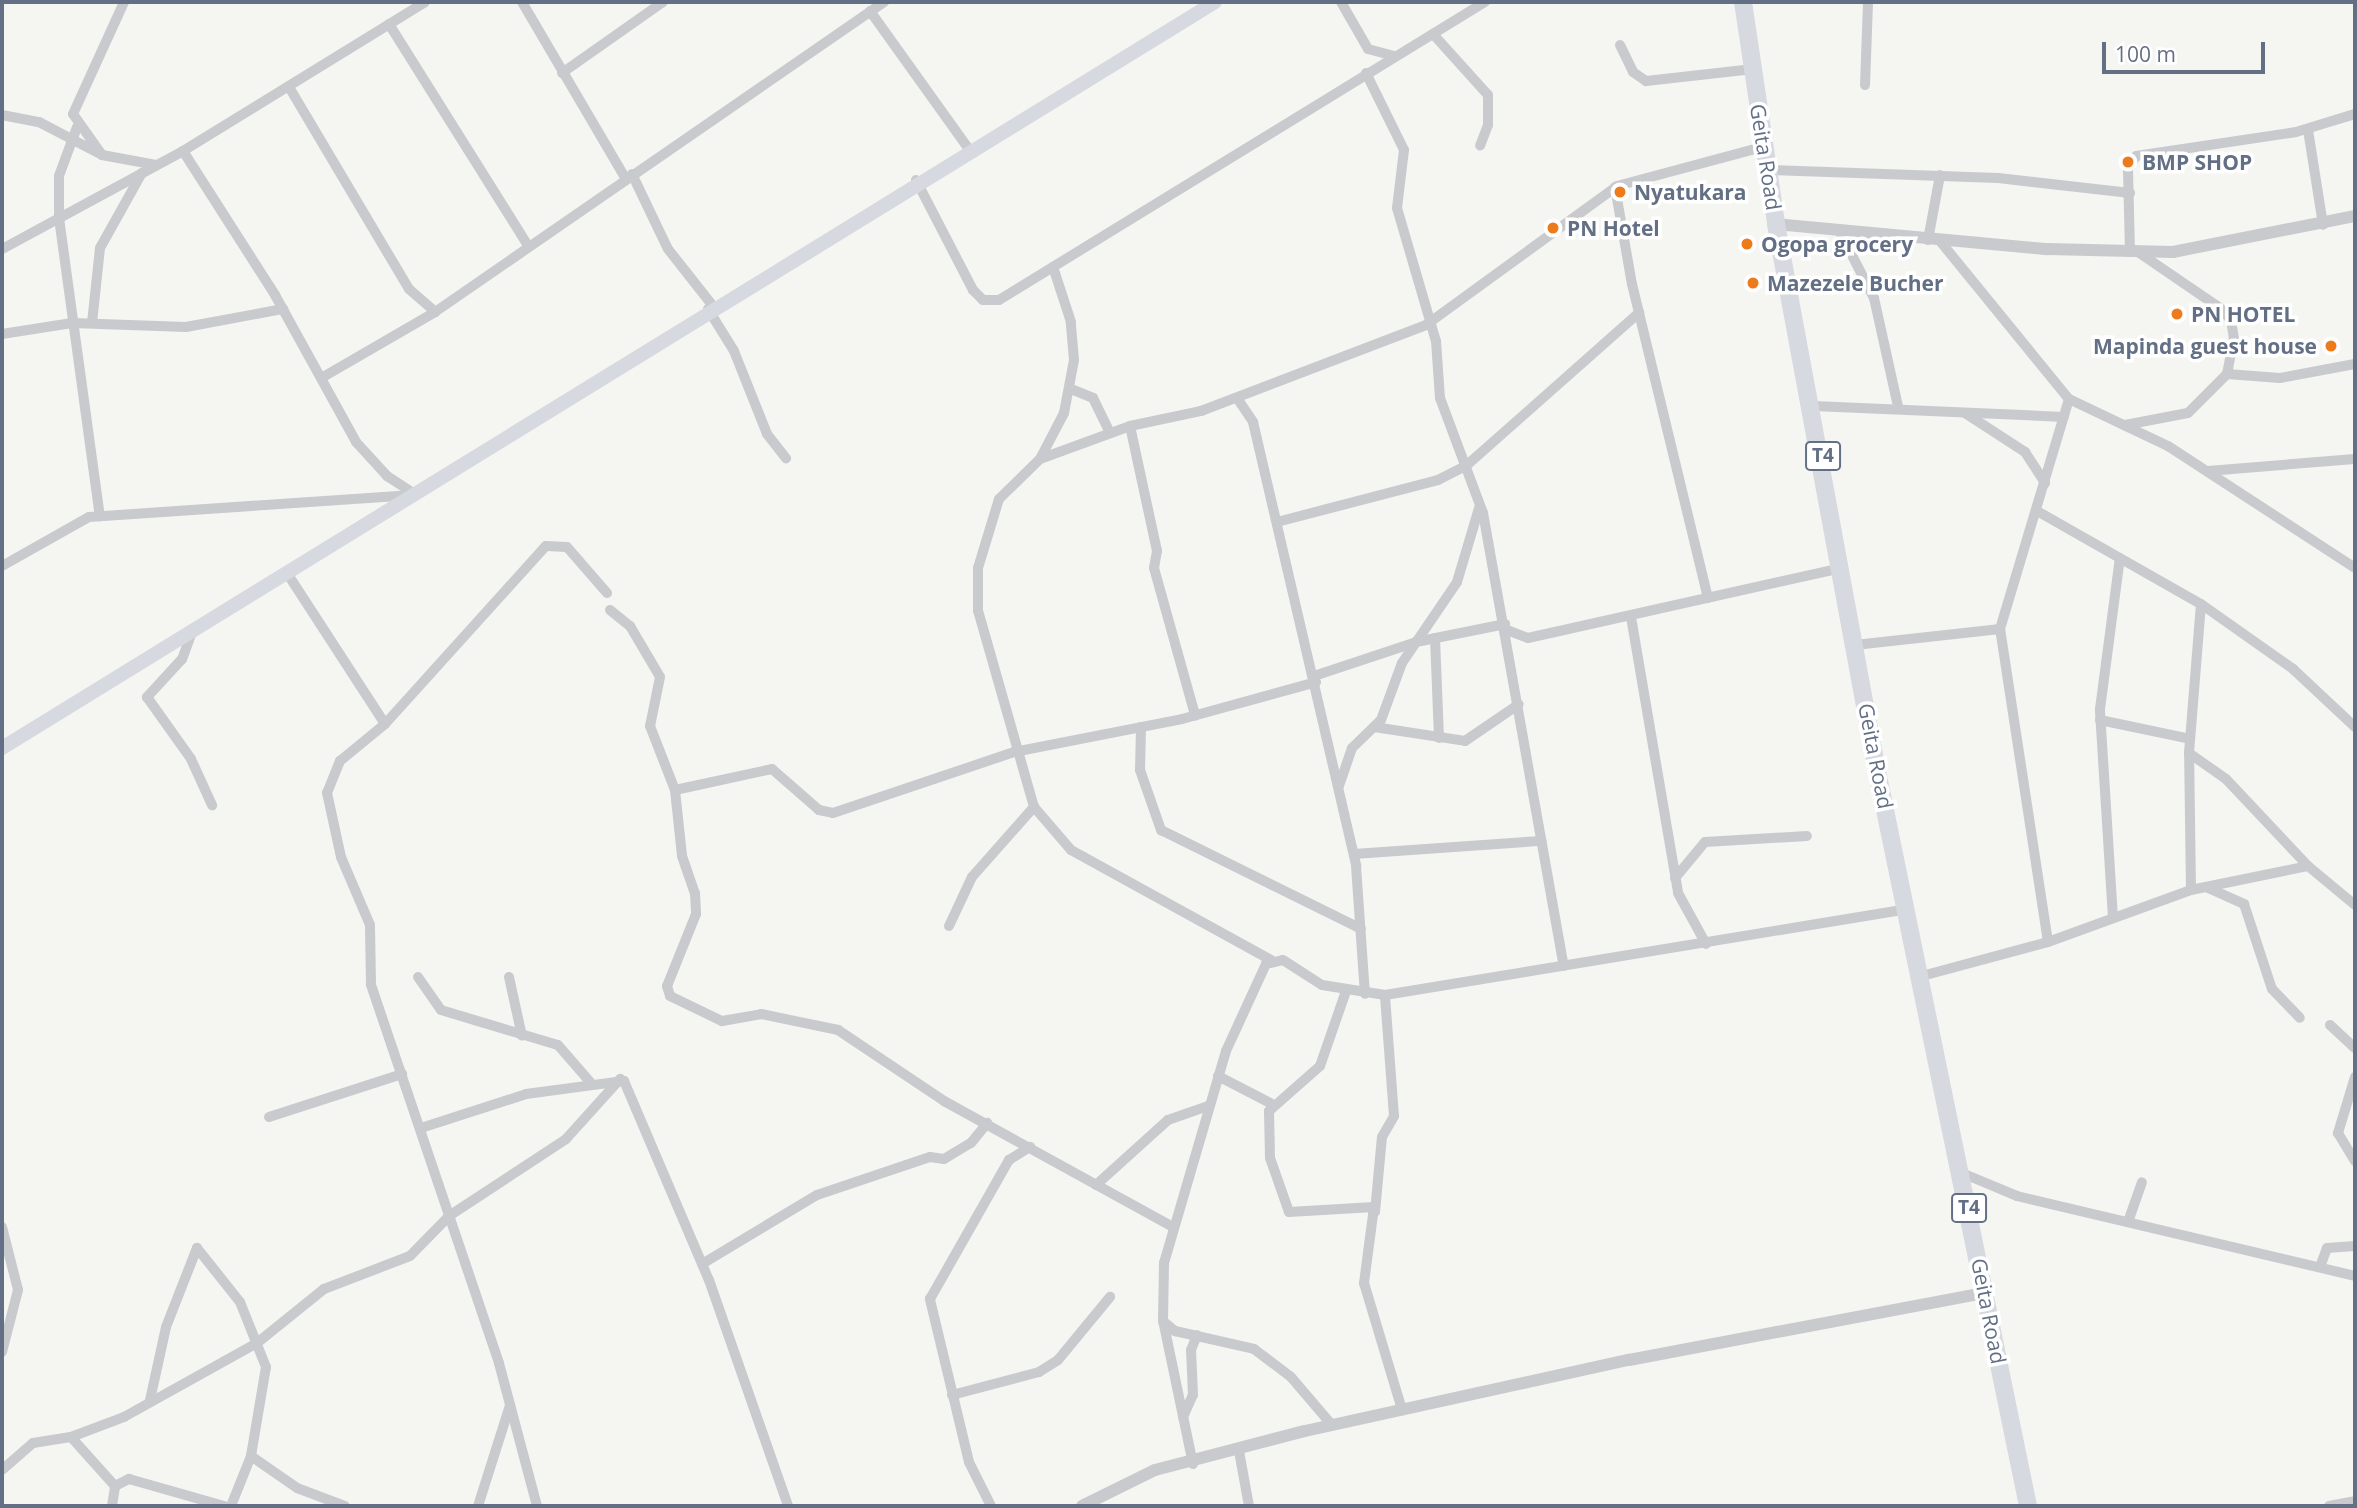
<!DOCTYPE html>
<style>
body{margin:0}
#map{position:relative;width:2357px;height:1508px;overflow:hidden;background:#f5f6f2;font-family:"Open Sans",sans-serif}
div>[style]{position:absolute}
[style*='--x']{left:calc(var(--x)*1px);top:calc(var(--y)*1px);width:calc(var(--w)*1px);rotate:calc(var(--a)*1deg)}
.minor>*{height:10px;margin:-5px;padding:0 5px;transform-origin:5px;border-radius:5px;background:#c8cace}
.tertiary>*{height:12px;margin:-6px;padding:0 6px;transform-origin:6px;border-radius:6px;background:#c8cace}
.secondary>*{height:14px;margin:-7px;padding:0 7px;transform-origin:7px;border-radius:7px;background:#d6d9df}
.trunk>*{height:18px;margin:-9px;padding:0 9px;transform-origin:9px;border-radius:9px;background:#d6d9df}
.dots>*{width:19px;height:19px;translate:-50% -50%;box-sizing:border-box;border:4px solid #fff;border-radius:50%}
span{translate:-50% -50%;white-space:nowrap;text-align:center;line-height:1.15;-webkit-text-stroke:7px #fff;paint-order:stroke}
.shield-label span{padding:2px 5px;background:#fff;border:2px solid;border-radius:5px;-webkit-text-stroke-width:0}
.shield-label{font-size:19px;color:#636f85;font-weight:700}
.street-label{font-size:21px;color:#636f85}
.poi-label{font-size:21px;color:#636f85;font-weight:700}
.left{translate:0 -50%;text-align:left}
.right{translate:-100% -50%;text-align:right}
.frame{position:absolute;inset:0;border:4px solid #636f85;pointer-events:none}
.scale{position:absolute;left:2102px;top:42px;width:163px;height:32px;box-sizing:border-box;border:4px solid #636f85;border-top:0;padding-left:9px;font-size:21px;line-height:24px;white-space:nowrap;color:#636f85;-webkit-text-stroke:5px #fff;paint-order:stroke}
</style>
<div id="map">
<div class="minor">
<div style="--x:522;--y:2;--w:205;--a:59.6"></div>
<div style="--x:1341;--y:2;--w:54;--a:60.1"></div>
<div style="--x:1368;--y:49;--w:27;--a:15"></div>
<div style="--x:870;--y:11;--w:168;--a:54.4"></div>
<div style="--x:389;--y:24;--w:263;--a:57.9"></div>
<div style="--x:1433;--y:34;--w:82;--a:48"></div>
<div style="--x:1488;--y:95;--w:30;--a:90"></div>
<div style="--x:1488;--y:125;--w:22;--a:111"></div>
<div style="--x:1620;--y:45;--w:30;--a:64"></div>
<div style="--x:1633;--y:72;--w:16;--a:35"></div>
<div style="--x:1646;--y:81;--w:108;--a:-6.4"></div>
<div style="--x:562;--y:73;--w:123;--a:-35.1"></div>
<div style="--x:1366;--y:73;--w:86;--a:63.7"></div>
<div style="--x:1404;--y:150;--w:58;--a:96.9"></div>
<div style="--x:1397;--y:208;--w:139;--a:73.7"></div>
<div style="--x:1436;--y:341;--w:57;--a:86"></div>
<div style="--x:1440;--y:398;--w:123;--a:69.5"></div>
<div style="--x:1483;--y:513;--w:460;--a:79.9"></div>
<div style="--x:1865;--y:85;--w:83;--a:-87.9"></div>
<div style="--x:289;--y:87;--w:235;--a:59.3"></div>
<div style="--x:409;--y:289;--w:35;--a:41"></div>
<div style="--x:2;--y:115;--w:38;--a:11"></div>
<div style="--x:39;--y:122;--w:71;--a:27.6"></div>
<div style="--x:102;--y:155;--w:55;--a:10.5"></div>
<div style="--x:77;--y:127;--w:52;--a:110.2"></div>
<div style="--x:59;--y:176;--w:42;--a:90"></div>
<div style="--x:59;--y:218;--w:301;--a:82.2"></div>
<div style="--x:2308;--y:130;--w:96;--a:81"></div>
<div style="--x:183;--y:151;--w:171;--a:57.4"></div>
<div style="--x:275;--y:295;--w:168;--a:61.1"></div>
<div style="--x:356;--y:442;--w:46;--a:47.6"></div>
<div style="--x:387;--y:476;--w:31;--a:33"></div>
<div style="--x:102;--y:155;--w:50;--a:-125.3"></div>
<div style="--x:73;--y:114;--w:123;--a:-65.5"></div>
<div style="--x:1769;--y:170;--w:229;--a:2"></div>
<div style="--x:1998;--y:178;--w:133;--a:6.5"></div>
<div style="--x:632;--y:174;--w:83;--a:64.4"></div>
<div style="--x:668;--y:249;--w:73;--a:51.7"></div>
<div style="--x:916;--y:180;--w:124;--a:62.6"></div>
<div style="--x:973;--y:290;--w:14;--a:45"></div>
<div style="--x:983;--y:300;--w:16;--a:0"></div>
<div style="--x:999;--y:300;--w:570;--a:-31.52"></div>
<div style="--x:1615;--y:187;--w:98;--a:80.1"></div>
<div style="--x:1632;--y:284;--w:323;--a:76.4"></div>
<div style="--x:1839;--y:230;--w:76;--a:62.8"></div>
<div style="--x:1874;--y:298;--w:111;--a:77.5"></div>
<div style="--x:1928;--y:240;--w:66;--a:-79.5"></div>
<div style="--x:1940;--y:241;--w:204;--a:50.8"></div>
<div style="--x:2069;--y:399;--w:110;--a:25.4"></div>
<div style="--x:2168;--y:446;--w:223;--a:33.1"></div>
<div style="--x:2;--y:249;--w:206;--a:-28.4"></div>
<div style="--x:183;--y:151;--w:284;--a:-31.6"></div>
<div style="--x:2130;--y:252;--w:83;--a:-91.4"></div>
<div style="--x:2128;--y:169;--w:15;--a:-58"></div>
<div style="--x:2136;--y:156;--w:162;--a:-8.5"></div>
<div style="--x:2296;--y:132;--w:62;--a:-17"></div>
<div style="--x:708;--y:309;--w:49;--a:58.2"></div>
<div style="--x:734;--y:351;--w:89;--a:68.3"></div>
<div style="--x:767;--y:434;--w:31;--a:52"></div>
<div style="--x:92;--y:323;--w:75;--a:-83.9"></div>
<div style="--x:100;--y:248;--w:86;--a:-60.8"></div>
<div style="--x:2;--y:334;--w:71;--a:-8.9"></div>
<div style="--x:72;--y:323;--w:114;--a:2"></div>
<div style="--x:186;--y:327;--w:99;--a:-10.5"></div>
<div style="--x:2227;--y:374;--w:53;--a:4.3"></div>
<div style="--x:2280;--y:378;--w:76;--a:-10.6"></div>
<div style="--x:323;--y:377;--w:129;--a:-30.1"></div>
<div style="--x:435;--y:312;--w:546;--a:-34.62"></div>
<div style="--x:1071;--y:389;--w:24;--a:22"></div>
<div style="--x:1093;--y:398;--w:39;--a:64"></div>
<div style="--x:1237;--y:398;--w:29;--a:56"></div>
<div style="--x:1253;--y:422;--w:456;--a:76.9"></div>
<div style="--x:1356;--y:866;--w:128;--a:86"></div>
<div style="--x:1814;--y:406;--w:250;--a:2.5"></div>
<div style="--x:1965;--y:413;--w:72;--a:33"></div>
<div style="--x:2025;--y:452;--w:37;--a:57"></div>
<div style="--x:2125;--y:425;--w:64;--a:-10.8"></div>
<div style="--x:2188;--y:413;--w:55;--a:-45"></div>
<div style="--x:2227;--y:374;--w:36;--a:-79"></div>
<div style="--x:2234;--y:339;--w:19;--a:-99"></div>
<div style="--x:2231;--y:320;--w:16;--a:-133"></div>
<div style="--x:2220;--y:308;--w:99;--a:-145.7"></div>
<div style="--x:1130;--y:426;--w:128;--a:77.8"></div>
<div style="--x:1157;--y:551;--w:17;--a:100"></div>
<div style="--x:1154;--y:568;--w:153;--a:74.4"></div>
<div style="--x:1040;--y:459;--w:52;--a:-62.4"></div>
<div style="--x:1064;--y:413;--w:54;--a:-79.3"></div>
<div style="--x:1074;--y:360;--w:38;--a:-95"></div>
<div style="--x:1071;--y:322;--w:58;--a:-108.1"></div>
<div style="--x:2208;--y:471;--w:147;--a:-4.7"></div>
<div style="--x:2037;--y:511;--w:189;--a:29.6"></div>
<div style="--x:2201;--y:604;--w:113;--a:35.2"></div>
<div style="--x:2293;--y:669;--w:85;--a:43.1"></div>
<div style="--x:1277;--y:522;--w:166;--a:-14.6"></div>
<div style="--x:1438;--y:480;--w:33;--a:-27"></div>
<div style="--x:1467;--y:465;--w:230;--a:-41.5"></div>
<div style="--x:2;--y:566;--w:100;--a:-29.4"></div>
<div style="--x:89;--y:517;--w:321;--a:-3.9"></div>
<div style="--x:287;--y:573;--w:180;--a:57"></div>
<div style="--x:610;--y:610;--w:26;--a:39"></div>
<div style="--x:630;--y:626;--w:59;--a:59.5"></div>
<div style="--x:660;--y:677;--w:50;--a:101.5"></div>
<div style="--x:650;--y:726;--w:69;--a:68.7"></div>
<div style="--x:675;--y:790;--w:66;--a:83.9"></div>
<div style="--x:682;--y:856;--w:39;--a:71"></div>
<div style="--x:695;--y:893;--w:21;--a:87"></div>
<div style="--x:696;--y:914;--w:78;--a:111.9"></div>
<div style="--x:667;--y:986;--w:10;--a:73"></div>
<div style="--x:670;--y:996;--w:58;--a:25.7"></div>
<div style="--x:722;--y:1021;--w:40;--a:-10"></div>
<div style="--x:761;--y:1014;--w:79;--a:11.7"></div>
<div style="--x:838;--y:1030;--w:128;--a:33.8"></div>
<div style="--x:944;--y:1101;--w:259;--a:28.8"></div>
<div style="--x:1631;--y:617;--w:280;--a:80.3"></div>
<div style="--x:1678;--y:893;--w:58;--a:61.2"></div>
<div style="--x:1507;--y:630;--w:22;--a:21"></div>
<div style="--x:1528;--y:638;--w:322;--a:-12.6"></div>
<div style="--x:192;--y:632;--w:29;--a:110"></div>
<div style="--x:182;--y:659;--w:52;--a:132.6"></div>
<div style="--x:147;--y:697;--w:76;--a:54.6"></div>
<div style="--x:191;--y:759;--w:51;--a:65.5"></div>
<div style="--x:1435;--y:638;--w:100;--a:87.7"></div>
<div style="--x:1855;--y:645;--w:146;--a:-6.3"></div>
<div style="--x:1314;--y:676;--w:108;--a:-18.4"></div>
<div style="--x:1416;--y:642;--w:91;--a:-11.4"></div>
<div style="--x:2100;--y:720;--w:92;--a:11.9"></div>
<div style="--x:1141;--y:727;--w:43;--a:91.3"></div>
<div style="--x:1140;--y:770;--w:64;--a:70.7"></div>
<div style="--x:1161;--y:830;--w:223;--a:26.3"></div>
<div style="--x:1374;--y:727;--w:92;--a:8.7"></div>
<div style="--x:1465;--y:741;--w:65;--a:-34.4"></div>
<div style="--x:2189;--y:753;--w:45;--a:35.1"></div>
<div style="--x:2226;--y:779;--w:120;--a:46.7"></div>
<div style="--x:2308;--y:866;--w:61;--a:39.7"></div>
<div style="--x:1339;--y:786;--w:40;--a:-71.1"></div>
<div style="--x:1352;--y:748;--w:40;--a:-44"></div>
<div style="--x:1381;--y:720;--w:61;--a:-69.8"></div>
<div style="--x:1402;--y:663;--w:98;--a:-55.8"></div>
<div style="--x:1457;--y:582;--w:80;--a:-73.4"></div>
<div style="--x:675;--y:790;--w:99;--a:-12.2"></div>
<div style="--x:772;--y:769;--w:62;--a:41.1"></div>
<div style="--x:819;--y:810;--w:14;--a:12"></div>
<div style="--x:833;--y:813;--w:191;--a:-18.6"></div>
<div style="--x:1014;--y:752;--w:171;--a:-11.1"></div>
<div style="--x:1182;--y:719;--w:139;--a:-15.4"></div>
<div style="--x:1354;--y:854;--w:188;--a:-4"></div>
<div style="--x:1675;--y:878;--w:47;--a:-50.2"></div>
<div style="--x:1705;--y:842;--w:102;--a:-3.4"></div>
<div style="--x:2206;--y:887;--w:42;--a:24.1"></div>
<div style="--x:2244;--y:904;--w:89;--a:71.8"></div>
<div style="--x:2272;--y:989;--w:40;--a:46"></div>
<div style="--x:2191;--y:890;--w:137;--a:-90.8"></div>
<div style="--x:2189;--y:753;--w:149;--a:-85.4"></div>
<div style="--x:2113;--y:918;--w:209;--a:-93.6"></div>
<div style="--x:2100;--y:709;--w:152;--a:-82.5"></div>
<div style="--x:949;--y:926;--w:54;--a:-64.9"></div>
<div style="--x:972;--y:877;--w:94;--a:-48.5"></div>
<div style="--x:2048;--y:942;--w:317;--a:-98.7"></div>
<div style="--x:2000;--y:629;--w:240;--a:-73.3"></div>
<div style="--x:1271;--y:960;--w:228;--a:-151.2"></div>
<div style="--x:1071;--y:850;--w:57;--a:-130.7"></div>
<div style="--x:1034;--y:807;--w:204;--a:-105.9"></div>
<div style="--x:978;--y:611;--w:43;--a:-90"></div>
<div style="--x:978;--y:568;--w:72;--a:-73.1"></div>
<div style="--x:999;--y:499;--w:57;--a:-44.3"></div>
<div style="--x:1040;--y:459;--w:96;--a:-20.1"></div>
<div style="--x:1130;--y:426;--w:73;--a:-11.9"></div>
<div style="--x:1201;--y:411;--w:241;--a:-20.9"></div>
<div style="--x:1426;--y:325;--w:236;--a:-36"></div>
<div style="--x:1617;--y:186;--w:154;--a:-15"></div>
<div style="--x:1922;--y:976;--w:131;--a:-15.1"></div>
<div style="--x:2048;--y:942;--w:152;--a:-20"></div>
<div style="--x:2191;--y:890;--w:119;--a:-11.6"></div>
<div style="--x:418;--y:977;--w:40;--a:55.1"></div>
<div style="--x:441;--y:1010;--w:122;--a:16.7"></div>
<div style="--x:558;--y:1045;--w:49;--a:49.1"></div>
<div style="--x:509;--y:977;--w:60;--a:77.6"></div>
<div style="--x:1346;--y:991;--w:79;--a:109.1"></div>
<div style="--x:1320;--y:1066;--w:68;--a:138.6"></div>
<div style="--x:1269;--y:1111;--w:47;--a:88.8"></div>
<div style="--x:1270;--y:1158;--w:57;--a:70.6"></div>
<div style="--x:1289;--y:1212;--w:85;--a:-3.4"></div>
<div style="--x:1374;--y:1207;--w:77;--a:97.5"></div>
<div style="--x:1364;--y:1283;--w:133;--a:73.3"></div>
<div style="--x:2330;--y:1025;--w:34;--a:43"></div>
<div style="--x:1218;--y:1076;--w:61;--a:27.4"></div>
<div style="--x:2355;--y:1077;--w:59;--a:106.9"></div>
<div style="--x:2338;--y:1133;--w:33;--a:59"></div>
<div style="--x:269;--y:1117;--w:140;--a:-17.9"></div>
<div style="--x:421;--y:1128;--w:110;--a:-17.9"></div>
<div style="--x:526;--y:1094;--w:99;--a:-7.6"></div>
<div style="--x:624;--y:1081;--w:216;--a:66.9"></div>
<div style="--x:709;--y:1280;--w:239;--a:70.7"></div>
<div style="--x:1962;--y:1173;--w:60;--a:22.7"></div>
<div style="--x:2017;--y:1196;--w:347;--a:13.3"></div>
<div style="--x:1096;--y:1185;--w:97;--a:-42.1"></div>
<div style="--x:1168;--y:1120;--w:42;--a:-19.3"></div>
<div style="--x:1375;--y:1212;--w:75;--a:-84.7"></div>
<div style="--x:1382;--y:1137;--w:24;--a:-60"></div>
<div style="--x:1394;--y:1116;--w:121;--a:-94.3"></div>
<div style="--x:2128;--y:1222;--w:42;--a:-70.7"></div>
<div style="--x:2;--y:1227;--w:65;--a:75.7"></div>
<div style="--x:18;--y:1290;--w:64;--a:104.5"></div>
<div style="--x:702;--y:1264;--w:134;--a:-31"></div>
<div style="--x:817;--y:1195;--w:119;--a:-18.6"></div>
<div style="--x:930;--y:1157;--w:14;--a:8"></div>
<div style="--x:944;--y:1159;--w:31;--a:-31"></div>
<div style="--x:971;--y:1143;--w:26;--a:-51"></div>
<div style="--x:2320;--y:1267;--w:20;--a:-70"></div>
<div style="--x:2327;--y:1248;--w:28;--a:-4"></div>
<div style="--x:1163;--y:1321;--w:16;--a:40"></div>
<div style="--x:1175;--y:1331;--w:81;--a:12.8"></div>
<div style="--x:1254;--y:1349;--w:46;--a:37.1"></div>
<div style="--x:1291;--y:1377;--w:63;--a:49.5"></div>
<div style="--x:952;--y:1395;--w:90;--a:-14.8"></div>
<div style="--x:1039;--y:1372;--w:22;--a:-32"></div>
<div style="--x:1058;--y:1360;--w:82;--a:-50.5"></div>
<div style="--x:150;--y:1400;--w:75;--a:-77.6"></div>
<div style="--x:166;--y:1327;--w:85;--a:-68.6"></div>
<div style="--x:197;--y:1248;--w:69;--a:51.5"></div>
<div style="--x:240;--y:1302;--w:70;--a:68.2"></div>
<div style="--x:266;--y:1367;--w:90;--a:99.6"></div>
<div style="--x:251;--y:1456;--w:54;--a:111.8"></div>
<div style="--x:1183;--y:1417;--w:24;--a:-66"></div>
<div style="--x:1193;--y:1395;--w:45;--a:-92.5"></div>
<div style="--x:1191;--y:1350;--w:16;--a:-68"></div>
<div style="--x:71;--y:1437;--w:66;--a:48.1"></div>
<div style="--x:115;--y:1486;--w:16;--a:-27"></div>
<div style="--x:129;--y:1479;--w:99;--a:15.9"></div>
<div style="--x:1239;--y:1451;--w:56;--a:79.7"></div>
<div style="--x:251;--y:1456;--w:56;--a:34.8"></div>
<div style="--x:297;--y:1488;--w:51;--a:20.6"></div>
<div style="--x:1193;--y:1464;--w:146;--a:-101.8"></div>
<div style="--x:1163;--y:1321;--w:58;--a:-89"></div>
<div style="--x:1164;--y:1263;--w:221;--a:-73.7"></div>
<div style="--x:1226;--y:1051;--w:96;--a:-65.3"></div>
<div style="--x:1266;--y:964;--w:17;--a:-13"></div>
<div style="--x:1283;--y:960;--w:46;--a:32.7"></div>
<div style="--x:1322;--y:985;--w:64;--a:9"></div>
<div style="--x:1385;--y:995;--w:530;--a:-9.34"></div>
<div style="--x:2;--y:1470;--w:41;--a:-41.1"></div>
<div style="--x:33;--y:1443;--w:38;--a:-9"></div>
<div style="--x:71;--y:1437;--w:57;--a:-20.7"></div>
<div style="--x:124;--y:1417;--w:152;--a:-29.1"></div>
<div style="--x:257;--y:1343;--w:86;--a:-38.9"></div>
<div style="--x:324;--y:1289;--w:92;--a:-21"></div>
<div style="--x:410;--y:1256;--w:56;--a:-45.7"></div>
<div style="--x:449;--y:1216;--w:140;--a:-33.3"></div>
<div style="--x:566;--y:1139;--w:81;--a:-48"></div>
<div style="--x:112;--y:1506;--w:20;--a:-81"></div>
<div style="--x:478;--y:1506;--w:106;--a:-72.4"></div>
<div style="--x:537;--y:1506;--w:148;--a:-104.9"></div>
<div style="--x:499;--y:1363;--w:400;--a:-108.7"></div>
<div style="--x:371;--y:984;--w:59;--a:-91"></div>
<div style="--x:370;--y:925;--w:74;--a:-113.1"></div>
<div style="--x:341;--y:857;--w:66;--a:-102.3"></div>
<div style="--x:327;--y:793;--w:35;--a:-68"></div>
<div style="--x:340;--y:761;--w:58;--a:-39.4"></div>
<div style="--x:385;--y:724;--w:240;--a:-47.9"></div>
<div style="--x:546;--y:546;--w:21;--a:3"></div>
<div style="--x:567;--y:547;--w:61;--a:49"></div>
<div style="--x:991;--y:1506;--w:49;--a:-116.6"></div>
<div style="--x:969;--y:1462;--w:168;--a:-103.5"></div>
<div style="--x:930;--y:1299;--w:160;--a:-60.4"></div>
<div style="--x:1009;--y:1160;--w:25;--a:-32"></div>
<div style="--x:2329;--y:1506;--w:26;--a:-11"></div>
</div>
<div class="tertiary">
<div style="--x:1776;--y:224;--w:273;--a:5.3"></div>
<div style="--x:2048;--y:249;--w:125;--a:1.4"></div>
<div style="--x:2173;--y:252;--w:186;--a:-11.2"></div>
<div style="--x:1082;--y:1506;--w:81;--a:-26.3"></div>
<div style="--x:1155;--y:1470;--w:155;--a:-14.6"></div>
<div style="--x:1305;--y:1431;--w:332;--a:-12.4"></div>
<div style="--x:1629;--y:1360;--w:362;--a:-10.7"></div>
</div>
<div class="secondary">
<div style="--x:2;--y:748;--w:1424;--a:-31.59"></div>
</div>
<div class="trunk">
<div style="--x:1743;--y:2;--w:224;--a:81.5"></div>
<div style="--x:1776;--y:224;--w:556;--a:79.54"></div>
<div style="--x:1877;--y:771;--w:750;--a:78.39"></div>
</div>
<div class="dots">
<div style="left:2128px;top:162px;background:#ee7b1b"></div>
<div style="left:1620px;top:192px;background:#ee7b1b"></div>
<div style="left:1553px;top:228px;background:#ee7b1b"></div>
<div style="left:1747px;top:244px;background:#ee7b1b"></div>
<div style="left:1753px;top:283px;background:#ee7b1b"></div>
<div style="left:2177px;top:314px;background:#ee7b1b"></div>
<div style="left:2331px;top:346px;background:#ee7b1b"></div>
</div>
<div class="shield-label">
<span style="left:1823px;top:456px">T4</span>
<span style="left:1969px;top:1208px">T4</span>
</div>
<div class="street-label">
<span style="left:1766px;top:157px;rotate:81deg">Geita Road</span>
<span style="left:1876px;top:756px;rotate:79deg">Geita Road</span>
<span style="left:1989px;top:1311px;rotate:79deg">Geita Road</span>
</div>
<div class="poi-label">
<span class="left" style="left:2142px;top:162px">BMP SHOP</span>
<span class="left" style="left:1634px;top:192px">Nyatukara</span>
<span class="left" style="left:1567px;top:228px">PN Hotel</span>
<span class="left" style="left:1761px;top:244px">Ogopa grocery</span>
<span class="left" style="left:1767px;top:283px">Mazezele Bucher</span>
<span class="left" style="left:2191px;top:314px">PN HOTEL</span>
<span class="right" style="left:2317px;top:346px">Mapinda guest house</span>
</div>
<div class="frame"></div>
<div class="scale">100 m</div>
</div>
